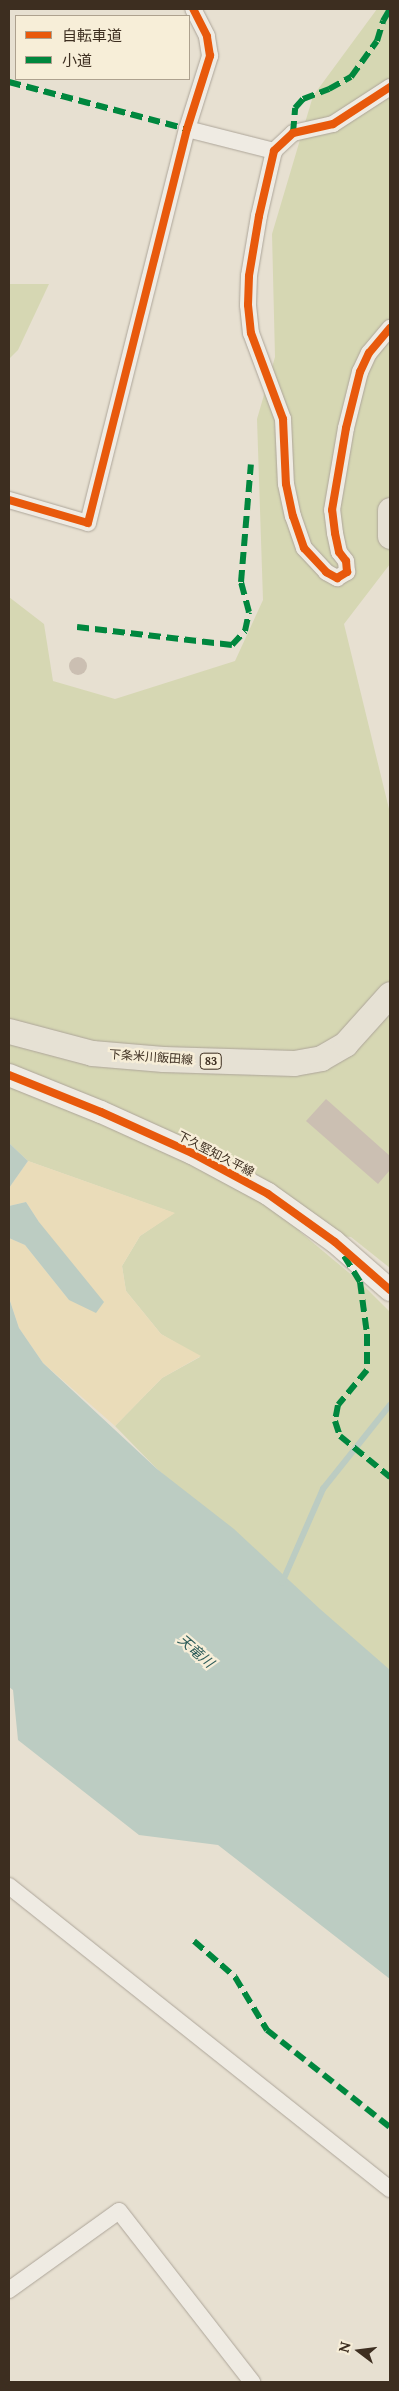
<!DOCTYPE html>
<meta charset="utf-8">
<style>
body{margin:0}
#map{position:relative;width:399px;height:2391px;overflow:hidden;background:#e7e0d1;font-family:Lora,"Noto Sans JP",serif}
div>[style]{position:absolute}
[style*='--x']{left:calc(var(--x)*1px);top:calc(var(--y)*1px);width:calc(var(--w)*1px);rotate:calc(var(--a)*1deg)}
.green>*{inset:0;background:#d6d7b3}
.sand>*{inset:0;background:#eadcb9}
.water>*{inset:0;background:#bcccc2}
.stream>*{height:5.5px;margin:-2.75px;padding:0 2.75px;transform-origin:2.75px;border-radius:2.75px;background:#bcccc2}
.building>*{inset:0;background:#cbbfb2}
.round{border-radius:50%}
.roads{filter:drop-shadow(0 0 1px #ada599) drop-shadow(0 0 1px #ada599)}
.minor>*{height:16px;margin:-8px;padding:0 8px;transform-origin:8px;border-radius:8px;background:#efebe3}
.secondary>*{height:22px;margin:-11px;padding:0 11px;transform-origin:11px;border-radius:11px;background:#efebe3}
.primary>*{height:25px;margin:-12.5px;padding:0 12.5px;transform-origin:12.5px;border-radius:12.5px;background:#e6e1d4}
.quiet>*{height:6px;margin-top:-3px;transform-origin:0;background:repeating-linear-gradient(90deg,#00873e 0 12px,transparent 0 18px)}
.cycleway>*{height:8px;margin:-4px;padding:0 4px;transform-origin:4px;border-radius:4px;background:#e8590c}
span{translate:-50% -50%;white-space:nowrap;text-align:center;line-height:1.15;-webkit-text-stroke:4.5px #f7eed8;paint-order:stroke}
.shield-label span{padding:1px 4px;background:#f7eed8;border:1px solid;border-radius:4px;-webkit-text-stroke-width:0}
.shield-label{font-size:11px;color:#3d2e20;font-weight:700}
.street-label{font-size:12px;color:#3d2e20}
.water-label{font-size:14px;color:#2f5d5a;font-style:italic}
.frame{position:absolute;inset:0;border:10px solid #3d2e20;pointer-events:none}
.legend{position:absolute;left:15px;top:15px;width:175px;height:65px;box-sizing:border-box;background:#f7eed8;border:1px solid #ada18e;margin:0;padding:6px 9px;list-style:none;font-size:15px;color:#3d2e20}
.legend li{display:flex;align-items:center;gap:10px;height:25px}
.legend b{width:25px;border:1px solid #ada18e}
.north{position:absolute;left:334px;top:2326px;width:50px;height:50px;-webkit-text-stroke:4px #f7eed8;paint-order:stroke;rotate:285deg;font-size:14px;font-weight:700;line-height:20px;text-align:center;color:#3d2e20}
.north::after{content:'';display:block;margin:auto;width:18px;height:22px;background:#3d2e20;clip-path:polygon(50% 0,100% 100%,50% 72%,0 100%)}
</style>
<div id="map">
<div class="green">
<div style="clip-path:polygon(377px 9px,390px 9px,390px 564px,344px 624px,390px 813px,390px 1268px,351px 1237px,299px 1231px,360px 1282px,390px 1312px,390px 1671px,157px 1469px,115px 1426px,162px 1378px,200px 1357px,161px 1334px,126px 1291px,122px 1266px,140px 1236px,174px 1213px,28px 1161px,9px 1143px,9px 597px,44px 624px,53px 681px,115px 699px,235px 661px,263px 600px,257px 419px,275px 357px,272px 234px,313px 96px)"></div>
<div style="clip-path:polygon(9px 284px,49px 284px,18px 350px,9px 359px)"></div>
</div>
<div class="sand">
<div style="clip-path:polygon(28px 1161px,175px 1213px,140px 1236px,122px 1266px,126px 1291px,161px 1334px,201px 1356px,162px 1378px,115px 1426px,43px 1363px,19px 1328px,9px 1298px,9px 1238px,25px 1245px,69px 1300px,39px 1222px,26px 1202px,9px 1206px,9px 1188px)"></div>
</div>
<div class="water">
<div style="clip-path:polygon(9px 1143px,28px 1161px,9px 1188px)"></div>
<div style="clip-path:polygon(26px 1202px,39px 1222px,104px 1302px,96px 1313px,69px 1300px,25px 1245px,9px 1238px,9px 1206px)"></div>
<div style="clip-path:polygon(9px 1298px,19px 1328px,43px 1363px,157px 1469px,234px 1529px,320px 1609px,390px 1670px,390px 1979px,218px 1845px,139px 1835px,18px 1740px,13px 1690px,9px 1687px)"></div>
</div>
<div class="stream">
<div style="--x:282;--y:1583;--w:103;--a:-66.4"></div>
<div style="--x:323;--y:1489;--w:107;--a:-51.4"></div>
</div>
<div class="building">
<div class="round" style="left:69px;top:657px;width:18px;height:18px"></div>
<div style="clip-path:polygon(326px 1099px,390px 1156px,390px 1170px,378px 1184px,306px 1121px)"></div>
</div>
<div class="roads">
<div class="minor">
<div style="--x:390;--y:87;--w:68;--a:147"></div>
<div style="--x:333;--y:124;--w:41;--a:167.3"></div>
<div style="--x:293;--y:133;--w:26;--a:137"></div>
<div style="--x:274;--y:151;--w:67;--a:103"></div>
<div style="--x:259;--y:216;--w:61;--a:99.5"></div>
<div style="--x:249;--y:276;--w:29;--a:92"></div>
<div style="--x:248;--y:305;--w:28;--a:84"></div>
<div style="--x:251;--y:333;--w:92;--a:69.6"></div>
<div style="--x:283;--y:419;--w:65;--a:87.4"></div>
<div style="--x:286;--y:484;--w:33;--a:78"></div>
<div style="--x:293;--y:516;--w:34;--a:71"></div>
<div style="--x:304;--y:548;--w:33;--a:47"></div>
<div style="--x:326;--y:572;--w:13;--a:29"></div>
<div style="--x:337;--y:578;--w:12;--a:-31"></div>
<div style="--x:347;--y:572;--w:11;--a:-95"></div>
<div style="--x:346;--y:561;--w:11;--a:-128"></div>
<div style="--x:339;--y:552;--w:19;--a:-102"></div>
<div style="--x:335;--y:533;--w:23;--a:-97"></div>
<div style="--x:332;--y:510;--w:83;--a:-80.3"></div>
<div style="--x:346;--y:428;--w:58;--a:-76"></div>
<div style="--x:360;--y:372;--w:21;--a:-65"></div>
<div style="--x:369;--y:353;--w:33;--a:-50"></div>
<div style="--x:187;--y:129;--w:90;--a:14.2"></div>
<div style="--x:9;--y:500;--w:82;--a:16.2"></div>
<div style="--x:88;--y:523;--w:406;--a:-75.9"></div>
<div style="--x:187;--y:129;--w:77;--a:-72.5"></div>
<div style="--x:210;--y:56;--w:20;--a:-99"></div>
<div style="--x:207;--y:36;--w:30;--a:-117"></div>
<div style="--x:9;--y:1886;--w:487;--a:38.5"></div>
<div style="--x:9;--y:2290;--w:135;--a:-35.7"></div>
<div style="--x:119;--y:2211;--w:217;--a:52.1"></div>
</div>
<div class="secondary">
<div style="--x:9;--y:1075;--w:99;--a:21.9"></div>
<div style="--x:101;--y:1112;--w:100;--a:24.3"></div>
<div style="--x:192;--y:1153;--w:86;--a:28.3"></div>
<div style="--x:268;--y:1194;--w:82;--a:35.6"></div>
<div style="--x:335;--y:1242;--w:73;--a:41.1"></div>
</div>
<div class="primary">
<div style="--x:390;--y:510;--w:26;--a:90"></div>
<div style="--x:9;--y:1031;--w:86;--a:14.8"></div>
<div style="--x:92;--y:1053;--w:71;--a:4.8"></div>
<div style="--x:163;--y:1059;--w:131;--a:1.7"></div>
<div style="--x:294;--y:1063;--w:27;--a:-10"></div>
<div style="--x:321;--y:1058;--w:28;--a:-30"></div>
<div style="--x:345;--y:1044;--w:67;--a:-48"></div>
</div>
</div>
<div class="quiet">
<div style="--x:9;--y:82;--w:184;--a:14.8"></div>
<div style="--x:293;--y:133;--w:25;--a:-85"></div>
<div style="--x:295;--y:108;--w:12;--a:-48"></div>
<div style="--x:303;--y:99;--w:28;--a:-21"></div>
<div style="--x:329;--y:89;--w:25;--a:-29"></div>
<div style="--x:351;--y:77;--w:44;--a:-54.2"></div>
<div style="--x:377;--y:41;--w:21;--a:-73"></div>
<div style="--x:383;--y:21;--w:14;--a:-60"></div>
<div style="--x:77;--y:627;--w:156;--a:6.6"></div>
<div style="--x:232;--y:645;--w:19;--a:-47"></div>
<div style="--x:245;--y:631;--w:19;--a:-78"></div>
<div style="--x:249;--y:612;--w:31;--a:-105"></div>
<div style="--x:241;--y:582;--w:118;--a:-85.2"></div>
<div style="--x:344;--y:1256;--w:31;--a:58"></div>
<div style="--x:360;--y:1282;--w:52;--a:82.3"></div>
<div style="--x:367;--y:1334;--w:36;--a:90"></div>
<div style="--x:367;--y:1370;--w:45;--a:129.6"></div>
<div style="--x:338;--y:1405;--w:16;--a:101"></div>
<div style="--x:335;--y:1421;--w:16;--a:72"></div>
<div style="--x:340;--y:1436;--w:65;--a:39.4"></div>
<div style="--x:194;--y:1941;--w:55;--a:41.3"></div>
<div style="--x:235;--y:1977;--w:62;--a:58.9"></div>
<div style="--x:267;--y:2030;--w:157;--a:38.3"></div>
</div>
<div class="cycleway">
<div style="--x:390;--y:87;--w:68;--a:147"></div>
<div style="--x:333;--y:124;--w:41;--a:167.3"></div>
<div style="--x:293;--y:133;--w:26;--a:137"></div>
<div style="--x:274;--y:151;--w:67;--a:103"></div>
<div style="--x:259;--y:216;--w:61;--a:99.5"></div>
<div style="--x:249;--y:276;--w:29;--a:92"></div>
<div style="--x:248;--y:305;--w:28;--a:84"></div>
<div style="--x:251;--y:333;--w:92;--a:69.6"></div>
<div style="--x:283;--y:419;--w:65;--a:87.4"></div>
<div style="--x:286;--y:484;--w:33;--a:78"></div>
<div style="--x:293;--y:516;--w:34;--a:71"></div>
<div style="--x:304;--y:548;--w:33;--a:47"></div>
<div style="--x:326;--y:572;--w:13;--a:29"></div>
<div style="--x:337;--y:578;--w:12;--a:-31"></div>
<div style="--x:347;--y:572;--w:11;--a:-95"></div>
<div style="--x:346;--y:561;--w:11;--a:-128"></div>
<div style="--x:339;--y:552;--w:19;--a:-102"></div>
<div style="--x:335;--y:533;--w:23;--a:-97"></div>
<div style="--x:332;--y:510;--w:83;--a:-80.3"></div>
<div style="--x:346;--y:428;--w:58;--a:-76"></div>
<div style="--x:360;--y:372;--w:21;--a:-65"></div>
<div style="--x:369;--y:353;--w:33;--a:-50"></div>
<div style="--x:9;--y:500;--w:82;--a:16.2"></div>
<div style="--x:88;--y:523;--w:406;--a:-75.9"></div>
<div style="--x:187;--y:129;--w:77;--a:-72.5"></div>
<div style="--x:210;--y:56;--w:20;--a:-99"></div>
<div style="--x:207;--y:36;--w:30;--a:-117"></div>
<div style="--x:9;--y:1075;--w:99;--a:21.9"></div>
<div style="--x:101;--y:1112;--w:100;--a:24.3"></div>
<div style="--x:192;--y:1153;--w:86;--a:28.3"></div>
<div style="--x:268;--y:1194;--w:82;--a:35.6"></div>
<div style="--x:335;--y:1242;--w:73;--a:41.1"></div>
</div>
<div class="shield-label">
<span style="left:211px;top:1061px">83</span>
</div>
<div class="street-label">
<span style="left:151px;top:1057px;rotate:4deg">下条米川飯田線</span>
<span style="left:216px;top:1154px;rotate:27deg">下久堅知久平線</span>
</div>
<div class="water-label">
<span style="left:196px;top:1651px;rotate:41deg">天竜川</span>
</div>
<div class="frame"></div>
<ul class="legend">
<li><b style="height:6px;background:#e8590c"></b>自転車道</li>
<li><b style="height:6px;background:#00873e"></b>小道</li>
</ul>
<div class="north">N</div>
</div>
